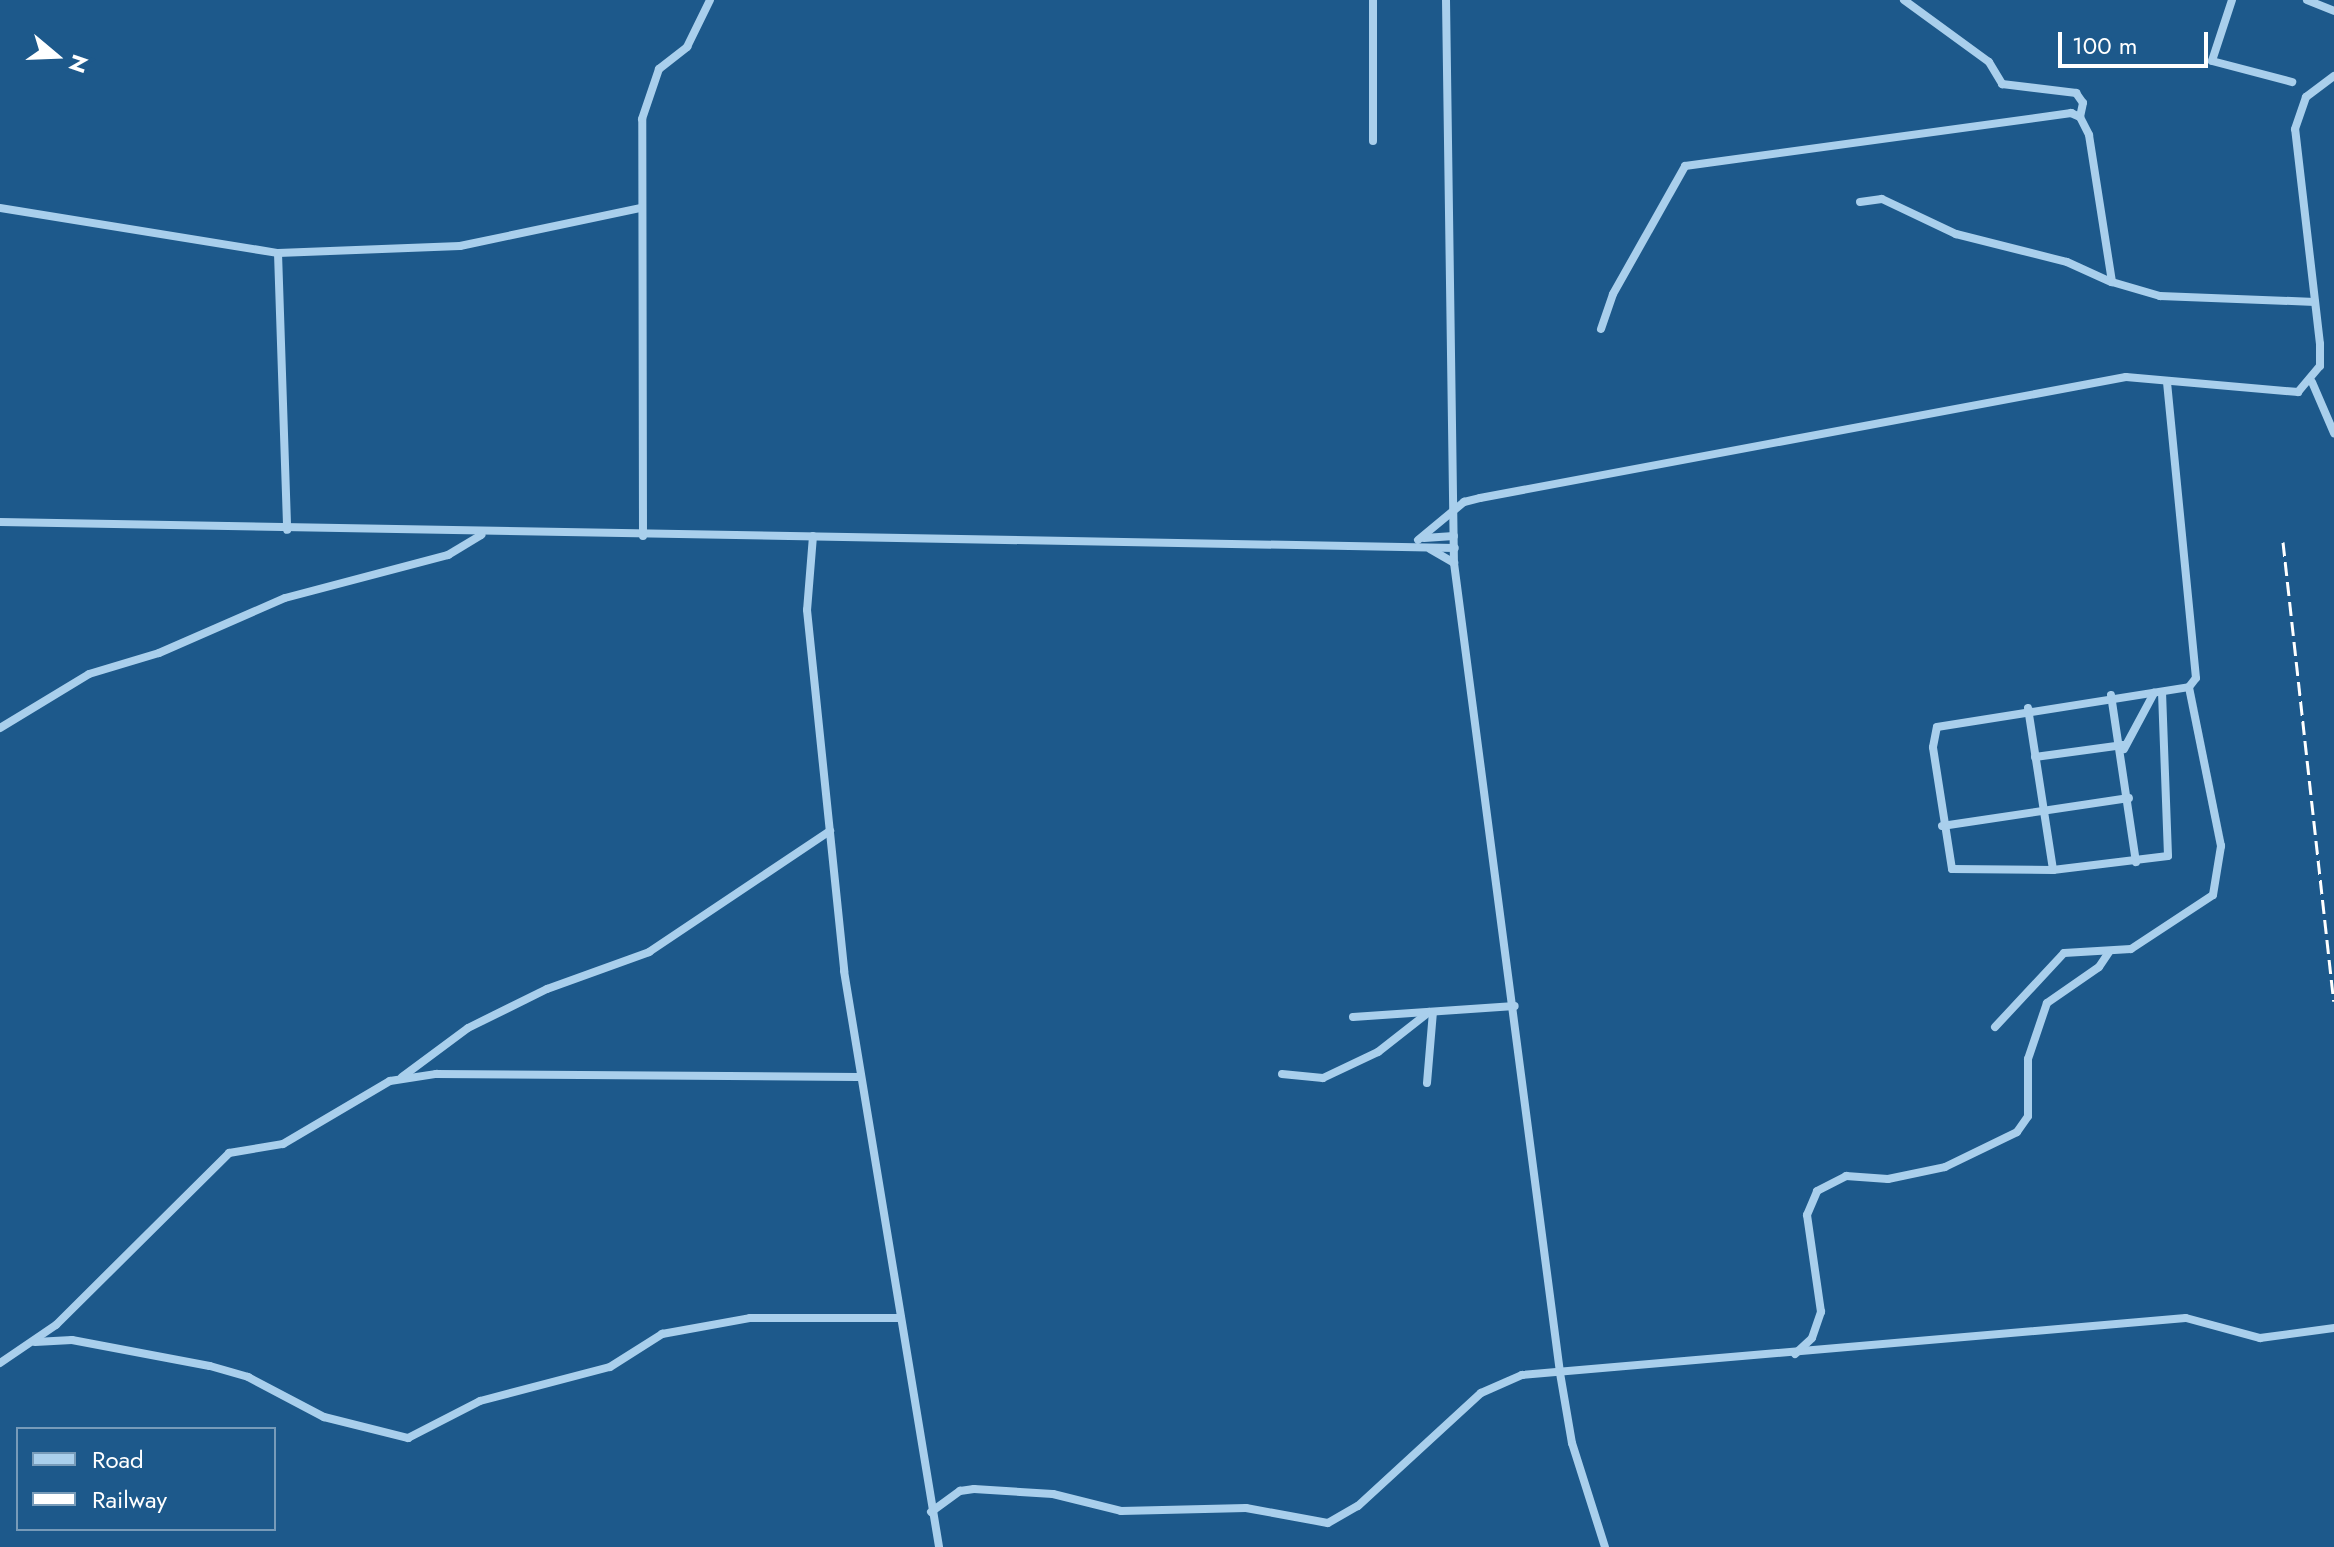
<!DOCTYPE html>
<style>
body{margin:0}
#map{position:relative;width:2334px;height:1547px;overflow:hidden;background:#1d598b;font-family:Jost,sans-serif}
div>[style]{position:absolute}
[style*='--x']{left:calc(var(--x)*1px);top:calc(var(--y)*1px);width:calc(var(--w)*1px);rotate:calc(var(--a)*1deg)}
.minor>*{height:8px;margin:-4px;padding:0 4px;transform-origin:4px;border-radius:4px;background:#a9cfec}
.rail>*{height:3px;margin-top:-1.5px;transform-origin:0;background:repeating-linear-gradient(90deg,#fff 0 14px,transparent 0 20px)}
span{translate:-50% -50%;white-space:nowrap;text-align:center;line-height:1.15;-webkit-text-stroke:8px #1d598b;paint-order:stroke}
.legend{position:absolute;left:16px;top:1427px;width:260px;height:104px;box-sizing:border-box;background:#1d598b;border:2px solid #779bb9;margin:0;padding:10px 14px;list-style:none;font-size:24px;color:#fff}
.legend li{display:flex;align-items:center;gap:16px;height:40px}
.legend b{width:40px;border:2px solid #779bb9}
.north{position:absolute;left:16px;top:16px;width:80px;height:80px;-webkit-text-stroke:6px #1d598b;paint-order:stroke;rotate:109deg;font-size:22px;font-weight:700;line-height:32px;text-align:center;color:#fff}
.north::after{content:'';display:block;margin:auto;width:28px;height:36px;background:#fff;clip-path:polygon(50% 0,100% 100%,50% 72%,0 100%)}
.scale{position:absolute;left:2058px;top:32px;width:150px;height:36px;box-sizing:border-box;border:4px solid #fff;border-top:0;padding-left:10px;font-size:24px;line-height:28px;white-space:nowrap;color:#fff;-webkit-text-stroke:6px #1d598b;paint-order:stroke}
</style>
<div id="map">
<div class="minor">
<div style="--x:1446;--y:0;--w:563;--a:89.19"></div>
<div style="--x:1454;--y:563;--w:817;--a:82.54"></div>
<div style="--x:1560;--y:1373;--w:71;--a:80.3"></div>
<div style="--x:1572;--y:1443;--w:109;--a:72.4"></div>
<div style="--x:1904;--y:0;--w:105;--a:36.1"></div>
<div style="--x:1989;--y:62;--w:26;--a:59"></div>
<div style="--x:2002;--y:84;--w:75;--a:6.9"></div>
<div style="--x:2076;--y:93;--w:12;--a:55"></div>
<div style="--x:2083;--y:103;--w:14;--a:102"></div>
<div style="--x:2232;--y:0;--w:64;--a:108.2"></div>
<div style="--x:2212;--y:61;--w:83;--a:14.7"></div>
<div style="--x:2307;--y:0;--w:29;--a:22"></div>
<div style="--x:1373;--y:141;--w:141;--a:-90"></div>
<div style="--x:1860;--y:202;--w:22;--a:-8"></div>
<div style="--x:1882;--y:199;--w:82;--a:25.3"></div>
<div style="--x:1956;--y:234;--w:114;--a:14.2"></div>
<div style="--x:2067;--y:262;--w:48;--a:24.4"></div>
<div style="--x:0;--y:208;--w:282;--a:9.2"></div>
<div style="--x:278;--y:253;--w:277;--a:88.1"></div>
<div style="--x:278;--y:253;--w:182;--a:-2.2"></div>
<div style="--x:460;--y:246;--w:185;--a:-11.9"></div>
<div style="--x:1601;--y:329;--w:37;--a:-71"></div>
<div style="--x:1613;--y:294;--w:147;--a:-60.6"></div>
<div style="--x:1685;--y:166;--w:390;--a:-7.8"></div>
<div style="--x:2071;--y:113;--w:10;--a:24"></div>
<div style="--x:2080;--y:117;--w:20;--a:63"></div>
<div style="--x:2089;--y:135;--w:149;--a:81.1"></div>
<div style="--x:2112;--y:282;--w:50;--a:16.3"></div>
<div style="--x:2160;--y:296;--w:155;--a:2.2"></div>
<div style="--x:2312;--y:382;--w:56;--a:66.7"></div>
<div style="--x:0;--y:522;--w:1455;--a:1.02"></div>
<div style="--x:643;--y:536;--w:417;--a:-90.1"></div>
<div style="--x:642;--y:119;--w:53;--a:-71.2"></div>
<div style="--x:659;--y:69;--w:36;--a:-38"></div>
<div style="--x:687;--y:47;--w:52;--a:-63.9"></div>
<div style="--x:813;--y:536;--w:74;--a:94.6"></div>
<div style="--x:807;--y:610;--w:363;--a:84.1"></div>
<div style="--x:844;--y:971;--w:584;--a:80.63"></div>
<div style="--x:1424;--y:538;--w:30;--a:-4"></div>
<div style="--x:1418;--y:540;--w:60;--a:-39.6"></div>
<div style="--x:1464;--y:502;--w:16;--a:-14"></div>
<div style="--x:1480;--y:498;--w:657;--a:-10.61"></div>
<div style="--x:2126;--y:377;--w:173;--a:5"></div>
<div style="--x:2298;--y:392;--w:34;--a:-50"></div>
<div style="--x:2320;--y:366;--w:22;--a:-90"></div>
<div style="--x:2320;--y:344;--w:216;--a:-96.6"></div>
<div style="--x:2295;--y:129;--w:34;--a:-71"></div>
<div style="--x:2306;--y:97;--w:35;--a:-37"></div>
<div style="--x:1430;--y:549;--w:28;--a:30"></div>
<div style="--x:2162;--y:692;--w:164;--a:87.9"></div>
<div style="--x:2168;--y:856;--w:116;--a:173.1"></div>
<div style="--x:2053;--y:870;--w:101;--a:-179.4"></div>
<div style="--x:1952;--y:869;--w:123;--a:-98.9"></div>
<div style="--x:1933;--y:747;--w:20;--a:-79"></div>
<div style="--x:1937;--y:727;--w:255;--a:-9"></div>
<div style="--x:2189;--y:687;--w:11;--a:-52"></div>
<div style="--x:2196;--y:678;--w:298;--a:-95.6"></div>
<div style="--x:2111;--y:695;--w:169;--a:81.5"></div>
<div style="--x:2028;--y:708;--w:164;--a:81.2"></div>
<div style="--x:0;--y:728;--w:104;--a:-31.2"></div>
<div style="--x:89;--y:674;--w:73;--a:-16.7"></div>
<div style="--x:159;--y:653;--w:137;--a:-23.6"></div>
<div style="--x:285;--y:598;--w:169;--a:-14.8"></div>
<div style="--x:448;--y:555;--w:39;--a:-31"></div>
<div style="--x:2124;--y:749;--w:64;--a:-61.8"></div>
<div style="--x:2035;--y:757;--w:89;--a:-7.8"></div>
<div style="--x:1942;--y:826;--w:189;--a:-8.5"></div>
<div style="--x:1353;--y:1017;--w:162;--a:-3.9"></div>
<div style="--x:1995;--y:1027;--w:101;--a:-47"></div>
<div style="--x:2064;--y:953;--w:67;--a:-3.4"></div>
<div style="--x:2131;--y:949;--w:98;--a:-33.4"></div>
<div style="--x:2213;--y:895;--w:50;--a:-80.7"></div>
<div style="--x:2221;--y:846;--w:162;--a:-101.4"></div>
<div style="--x:1282;--y:1074;--w:41;--a:5.6"></div>
<div style="--x:1323;--y:1078;--w:61;--a:-25.3"></div>
<div style="--x:1378;--y:1052;--w:65;--a:-38.1"></div>
<div style="--x:402;--y:1077;--w:82;--a:-36.6"></div>
<div style="--x:468;--y:1028;--w:88;--a:-26.3"></div>
<div style="--x:547;--y:989;--w:109;--a:-19.9"></div>
<div style="--x:649;--y:952;--w:218;--a:-33.8"></div>
<div style="--x:1427;--y:1083;--w:71;--a:-85.2"></div>
<div style="--x:35;--y:1342;--w:37;--a:-3"></div>
<div style="--x:72;--y:1340;--w:140;--a:10.7"></div>
<div style="--x:210;--y:1366;--w:40;--a:16"></div>
<div style="--x:248;--y:1377;--w:86;--a:27.8"></div>
<div style="--x:324;--y:1417;--w:87;--a:14"></div>
<div style="--x:408;--y:1438;--w:81;--a:-27.2"></div>
<div style="--x:480;--y:1401;--w:134;--a:-14.7"></div>
<div style="--x:610;--y:1367;--w:62;--a:-32.4"></div>
<div style="--x:662;--y:1334;--w:89;--a:-10.3"></div>
<div style="--x:750;--y:1318;--w:151;--a:0"></div>
<div style="--x:1795;--y:1354;--w:23;--a:-43"></div>
<div style="--x:1812;--y:1338;--w:28;--a:-71"></div>
<div style="--x:1821;--y:1312;--w:98;--a:-98.2"></div>
<div style="--x:1807;--y:1215;--w:26;--a:-67"></div>
<div style="--x:1817;--y:1191;--w:33;--a:-27"></div>
<div style="--x:1846;--y:1176;--w:42;--a:4.1"></div>
<div style="--x:1888;--y:1179;--w:58;--a:-11.9"></div>
<div style="--x:1945;--y:1167;--w:80;--a:-25.9"></div>
<div style="--x:2017;--y:1132;--w:19;--a:-55"></div>
<div style="--x:2028;--y:1116;--w:57;--a:-90"></div>
<div style="--x:2028;--y:1059;--w:59;--a:-71.3"></div>
<div style="--x:2047;--y:1003;--w:63;--a:-34.7"></div>
<div style="--x:2099;--y:967;--w:18;--a:-56"></div>
<div style="--x:0;--y:1363;--w:68;--a:-34.2"></div>
<div style="--x:56;--y:1325;--w:244;--a:-44.8"></div>
<div style="--x:229;--y:1153;--w:55;--a:-9.5"></div>
<div style="--x:283;--y:1144;--w:124;--a:-30.5"></div>
<div style="--x:390;--y:1081;--w:47;--a:-8.7"></div>
<div style="--x:436;--y:1074;--w:422;--a:0.4"></div>
<div style="--x:931;--y:1512;--w:36;--a:-36"></div>
<div style="--x:960;--y:1491;--w:14;--a:-8"></div>
<div style="--x:974;--y:1489;--w:79;--a:3.6"></div>
<div style="--x:1053;--y:1494;--w:70;--a:14"></div>
<div style="--x:1121;--y:1511;--w:125;--a:-1.4"></div>
<div style="--x:1246;--y:1508;--w:83;--a:10.4"></div>
<div style="--x:1328;--y:1523;--w:34;--a:-30"></div>
<div style="--x:1358;--y:1506;--w:167;--a:-42.6"></div>
<div style="--x:1481;--y:1393;--w:45;--a:-23.7"></div>
<div style="--x:1522;--y:1375;--w:666;--a:-4.91"></div>
<div style="--x:2186;--y:1318;--w:77;--a:15.1"></div>
<div style="--x:2260;--y:1338;--w:75;--a:-7.7"></div>
</div>
<div class="rail">
<div style="--x:2283;--y:542;--w:462;--a:83.7"></div>
</div>
<ul class="legend">
<li><b style="height:10px;background:#a9cfec"></b>Road</li>
<li><b style="height:10px;background:#fff"></b>Railway</li>
</ul>
<div class="north">N</div>
<div class="scale">100 m</div>
</div>
